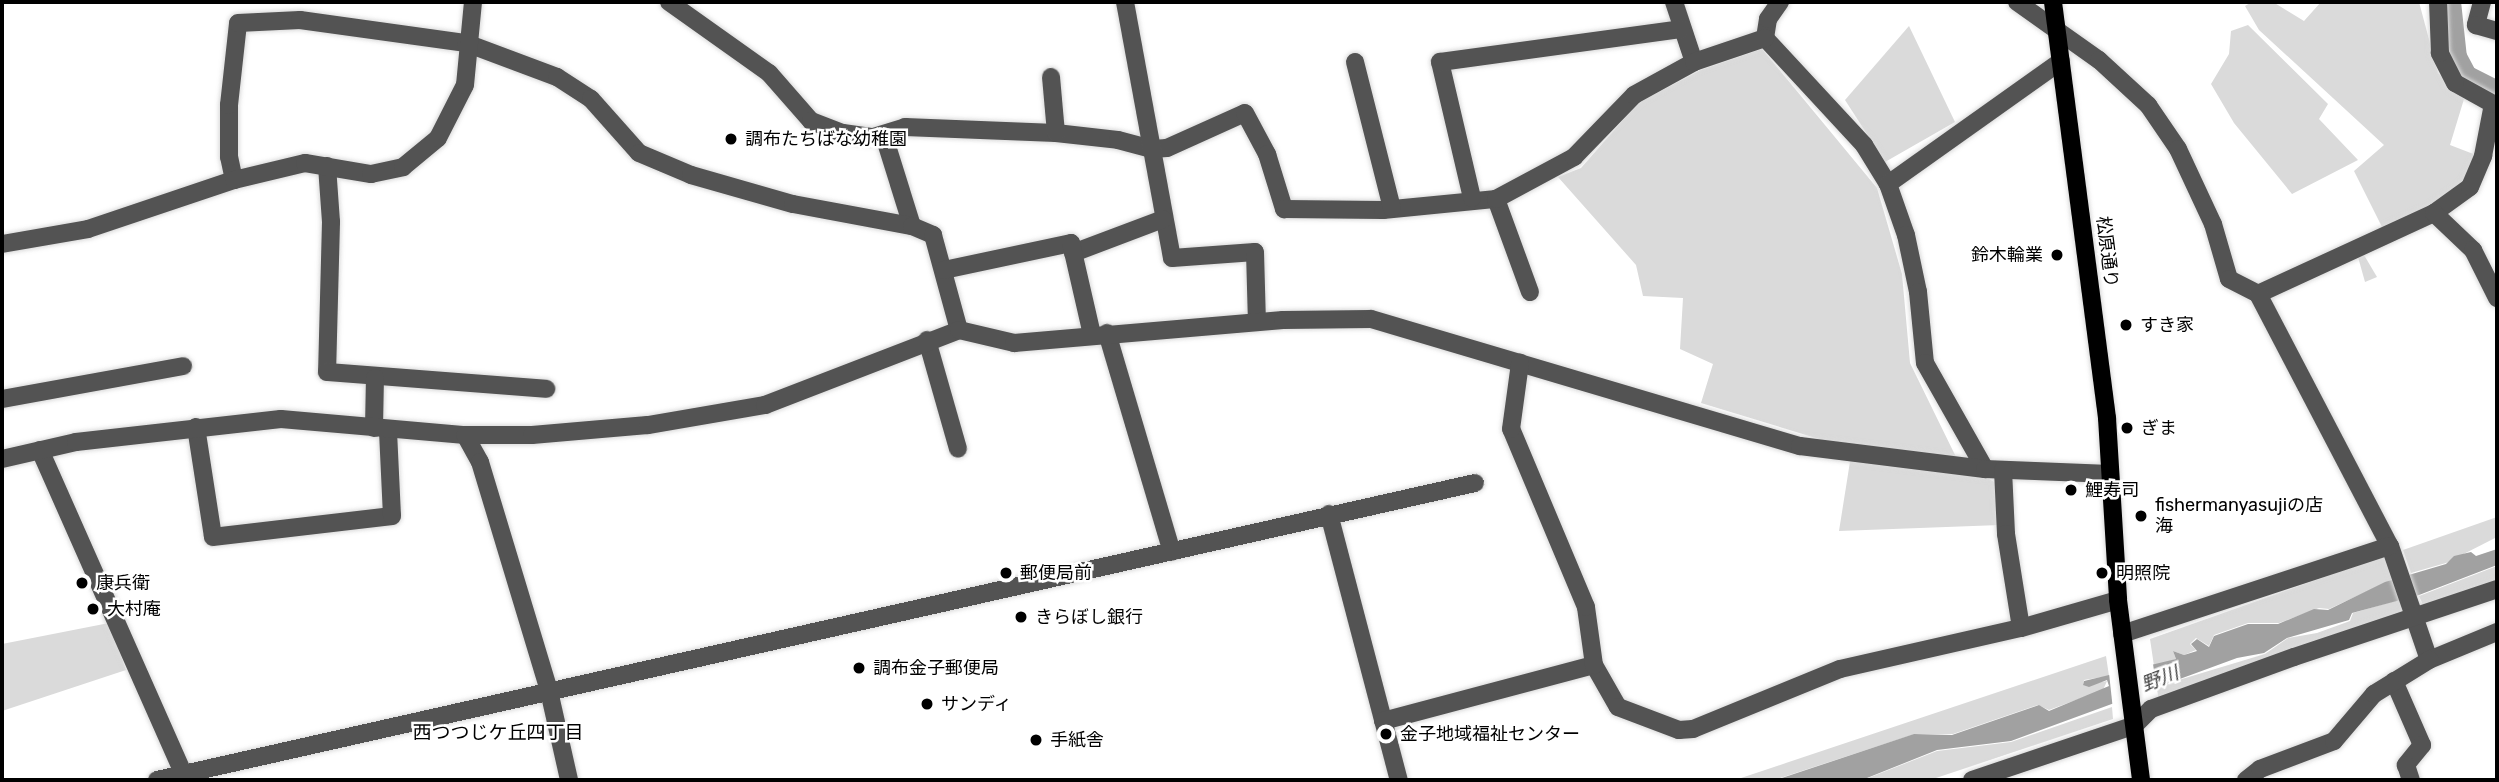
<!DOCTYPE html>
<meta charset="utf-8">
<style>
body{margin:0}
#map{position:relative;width:2499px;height:782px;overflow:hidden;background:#fff;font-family:Rubik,"Noto Sans JP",sans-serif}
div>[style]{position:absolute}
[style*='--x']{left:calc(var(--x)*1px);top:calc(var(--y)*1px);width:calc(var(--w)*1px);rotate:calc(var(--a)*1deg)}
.green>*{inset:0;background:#dadada}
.water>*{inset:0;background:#a1a1a1}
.pier>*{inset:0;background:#fff}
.river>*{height:30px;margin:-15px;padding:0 15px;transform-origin:15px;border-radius:15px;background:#a1a1a1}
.roads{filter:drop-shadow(0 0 2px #dbdbdb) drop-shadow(0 0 2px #dbdbdb)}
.minor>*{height:18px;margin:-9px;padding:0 9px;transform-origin:9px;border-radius:9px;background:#535353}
.major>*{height:18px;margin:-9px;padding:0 9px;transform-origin:9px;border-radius:9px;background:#000}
.dots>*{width:19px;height:19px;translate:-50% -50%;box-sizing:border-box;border:4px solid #fff;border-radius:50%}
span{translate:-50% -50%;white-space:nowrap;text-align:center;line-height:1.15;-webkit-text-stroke:5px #fff;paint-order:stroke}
.poi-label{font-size:18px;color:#000}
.left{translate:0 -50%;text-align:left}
.right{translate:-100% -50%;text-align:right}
.street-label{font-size:18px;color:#000}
.water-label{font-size:19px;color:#424242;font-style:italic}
.neighbourhood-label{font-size:19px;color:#000}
.frame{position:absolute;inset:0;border:4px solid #000;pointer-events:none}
</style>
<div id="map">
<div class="green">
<div style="clip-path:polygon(2252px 2px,2273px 2px,2304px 21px,2321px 2px,2419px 2px,2438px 73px,2464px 99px,2450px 145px,2476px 155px,2466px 184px,2384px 231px,2354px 171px,2384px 145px,2259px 30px,2245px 6px)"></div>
<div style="clip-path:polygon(2248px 25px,2328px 104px,2319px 119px,2358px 160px,2292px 194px,2234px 123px,2211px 84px,2229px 54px,2231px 31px)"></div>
<div style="clip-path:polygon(1909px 26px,1955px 122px,1885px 162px,1845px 100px)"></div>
<div style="clip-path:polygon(1762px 49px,1877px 188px,1902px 274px,1910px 363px,1956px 457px,2000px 486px,2000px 525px,1839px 531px,1852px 449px,1701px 403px,1713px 364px,1680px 349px,1683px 298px,1643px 296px,1636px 265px,1558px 177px,1581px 168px,1638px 103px,1701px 70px)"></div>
<div style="clip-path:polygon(2364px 255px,2377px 277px,2365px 282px,2358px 257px)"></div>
<div style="clip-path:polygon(2497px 517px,2497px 537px,2446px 563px,2411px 573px,2403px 550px)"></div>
<div style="clip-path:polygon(2389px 554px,2398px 577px,2329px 609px,2319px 608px,2279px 623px,2248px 623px,2214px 635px,2209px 646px,2196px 638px,2190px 644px,2196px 650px,2184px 655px,2173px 651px,2176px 659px,2154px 666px,2150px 639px)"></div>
<div style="clip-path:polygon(2497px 566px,2497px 584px,2425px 609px,2419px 596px)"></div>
<div style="clip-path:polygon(2405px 598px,2411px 615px,2159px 701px,2157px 689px,2172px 682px,2265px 654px,2288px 638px,2317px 633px,2350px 621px,2353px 613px)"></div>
<div style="clip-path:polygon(109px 623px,126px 670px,2px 711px,2px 644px)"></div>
<div style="clip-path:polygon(2106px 656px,2109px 676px,2084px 680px,2083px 685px,2107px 681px,2103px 690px,2049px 710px,2038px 705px,1953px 734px,1915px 734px,1774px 780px,1735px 780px)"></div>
<div style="clip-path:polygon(2112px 707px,2113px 719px,1930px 780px,1863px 780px,1937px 751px,2011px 742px)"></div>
</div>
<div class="water">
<div style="clip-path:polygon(2497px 549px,2497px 565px,2419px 595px,2352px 613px,2349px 620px,2287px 638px,2264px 653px,2237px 658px,2011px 741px,1937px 750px,1862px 780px,1776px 780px,1914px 734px,1952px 735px,2039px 705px,2049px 711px,2109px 686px,2107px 680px,2089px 687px,2083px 685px,2084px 681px,2176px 659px,2173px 651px,2184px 655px,2197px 651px,2191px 644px,2197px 639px,2209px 647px,2214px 636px,2248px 624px,2278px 624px,2314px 609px,2328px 610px,2385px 582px,2446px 564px,2454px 556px,2471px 552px,2476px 556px)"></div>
</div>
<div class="pier">
<div style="clip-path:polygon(2153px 664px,2157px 691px,2113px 710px,2109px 673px)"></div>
</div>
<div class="river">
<div style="--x:2446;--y:2;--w:56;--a:83.9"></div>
<div style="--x:2452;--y:58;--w:24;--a:62"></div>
<div style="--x:2463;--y:79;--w:38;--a:27"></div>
</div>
<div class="roads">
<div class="minor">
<div style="--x:669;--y:2;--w:123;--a:35.4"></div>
<div style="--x:769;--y:73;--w:64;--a:48.8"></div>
<div style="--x:811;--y:121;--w:34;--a:21"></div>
<div style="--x:843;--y:133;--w:30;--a:8"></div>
<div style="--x:873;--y:137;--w:34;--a:-17"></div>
<div style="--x:905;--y:127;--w:151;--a:2.3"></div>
<div style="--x:1056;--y:133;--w:62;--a:6.4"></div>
<div style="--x:1118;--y:140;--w:35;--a:15"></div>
<div style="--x:1152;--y:149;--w:15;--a:-4"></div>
<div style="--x:1167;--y:148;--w:85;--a:-24.2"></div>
<div style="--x:1245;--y:113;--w:47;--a:61.8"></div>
<div style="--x:1267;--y:154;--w:58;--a:72.8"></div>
<div style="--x:1284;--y:209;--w:99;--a:0.6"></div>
<div style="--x:1383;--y:210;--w:114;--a:-5.6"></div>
<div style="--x:1125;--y:2;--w:260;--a:79.6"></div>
<div style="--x:1172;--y:258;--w:83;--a:-4.1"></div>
<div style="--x:1255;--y:252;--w:70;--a:88.4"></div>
<div style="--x:1674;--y:2;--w:63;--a:71.6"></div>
<div style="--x:2017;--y:2;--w:100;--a:35.3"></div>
<div style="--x:2099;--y:60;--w:67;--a:42.6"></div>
<div style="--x:2148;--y:105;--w:53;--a:55.7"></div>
<div style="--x:2178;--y:149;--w:83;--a:65"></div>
<div style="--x:2213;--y:224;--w:57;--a:73.8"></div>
<div style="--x:2229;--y:279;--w:33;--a:27"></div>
<div style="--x:2258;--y:294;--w:194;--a:-24.7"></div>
<div style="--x:2434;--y:213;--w:44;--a:-35.8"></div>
<div style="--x:2470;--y:187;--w:34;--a:-67"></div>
<div style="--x:2483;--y:156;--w:53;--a:-79.1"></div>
<div style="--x:2493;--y:104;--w:43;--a:-151.1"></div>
<div style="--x:2455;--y:83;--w:34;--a:-117"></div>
<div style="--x:2440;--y:53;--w:51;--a:-92.2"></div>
<div style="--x:2482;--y:2;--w:24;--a:105"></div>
<div style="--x:2476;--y:25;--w:22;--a:16"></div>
<div style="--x:1765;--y:38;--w:146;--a:47.2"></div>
<div style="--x:1864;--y:145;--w:46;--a:58.4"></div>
<div style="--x:1888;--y:184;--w:54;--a:70.6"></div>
<div style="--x:1906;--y:235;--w:58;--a:78.1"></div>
<div style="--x:1918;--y:292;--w:71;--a:84.4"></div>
<div style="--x:1925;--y:363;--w:122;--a:60.5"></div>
<div style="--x:1765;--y:38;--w:19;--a:-81"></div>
<div style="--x:1768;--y:19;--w:21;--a:-55"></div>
<div style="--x:1355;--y:62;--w:151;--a:75.8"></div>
<div style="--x:1051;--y:77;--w:56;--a:84.9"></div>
<div style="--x:884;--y:136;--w:94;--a:72.7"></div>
<div style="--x:327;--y:166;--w:56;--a:85.9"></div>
<div style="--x:331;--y:222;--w:150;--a:91.5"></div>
<div style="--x:327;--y:372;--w:220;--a:4.4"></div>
<div style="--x:234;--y:180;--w:24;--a:-102"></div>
<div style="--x:229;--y:157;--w:52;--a:-90"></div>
<div style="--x:229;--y:105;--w:82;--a:-83.7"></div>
<div style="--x:238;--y:23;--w:62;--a:-2.8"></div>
<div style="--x:300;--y:20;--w:168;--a:7.9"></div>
<div style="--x:466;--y:43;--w:97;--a:20.5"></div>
<div style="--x:557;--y:77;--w:40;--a:32.9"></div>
<div style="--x:591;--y:99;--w:72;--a:48.4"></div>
<div style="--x:639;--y:153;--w:56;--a:22.9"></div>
<div style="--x:691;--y:175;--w:106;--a:15.9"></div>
<div style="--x:793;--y:204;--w:121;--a:10.5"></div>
<div style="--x:912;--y:226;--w:23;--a:23"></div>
<div style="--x:933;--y:235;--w:98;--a:74.7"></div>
<div style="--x:1888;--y:184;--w:212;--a:-35.4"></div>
<div style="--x:1472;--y:198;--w:140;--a:-103.2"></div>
<div style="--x:1440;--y:62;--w:243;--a:-7.8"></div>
<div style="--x:2434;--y:213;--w:54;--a:43.5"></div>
<div style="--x:2473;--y:250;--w:54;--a:63.4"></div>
<div style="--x:2;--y:244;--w:87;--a:-9.9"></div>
<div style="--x:88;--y:229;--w:154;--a:-18.6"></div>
<div style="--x:234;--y:180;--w:73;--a:-13.5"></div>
<div style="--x:305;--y:163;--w:67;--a:9.5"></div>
<div style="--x:371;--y:174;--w:33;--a:-12"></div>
<div style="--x:403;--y:167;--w:45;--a:-39.6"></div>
<div style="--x:438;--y:138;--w:59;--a:-63"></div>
<div style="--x:465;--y:85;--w:83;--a:-84.5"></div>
<div style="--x:1073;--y:253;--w:96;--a:-20.7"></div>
<div style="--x:944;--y:270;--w:130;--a:-12"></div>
<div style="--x:1071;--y:243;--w:94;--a:77.1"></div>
<div style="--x:1530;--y:292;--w:99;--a:-110.1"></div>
<div style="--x:1496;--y:199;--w:89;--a:-28.3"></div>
<div style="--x:1574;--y:157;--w:86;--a:-45.9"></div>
<div style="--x:1634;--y:95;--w:68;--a:-28.8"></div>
<div style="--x:1694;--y:62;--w:75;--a:-18.7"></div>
<div style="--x:2258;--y:294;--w:284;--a:62.4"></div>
<div style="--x:2390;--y:546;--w:120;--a:71.1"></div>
<div style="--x:2429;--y:660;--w:74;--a:-22.4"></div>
<div style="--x:1107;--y:333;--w:228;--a:73.5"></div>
<div style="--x:927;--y:340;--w:113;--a:74.1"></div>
<div style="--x:2;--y:399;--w:184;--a:-10.3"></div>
<div style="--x:196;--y:427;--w:111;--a:81.2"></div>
<div style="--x:213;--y:537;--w:180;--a:-6.7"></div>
<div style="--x:392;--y:516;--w:86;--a:-92.7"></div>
<div style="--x:374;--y:428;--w:50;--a:-88.9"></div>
<div style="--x:465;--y:435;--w:31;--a:61"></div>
<div style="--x:480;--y:462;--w:239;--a:73.2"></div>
<div style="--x:549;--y:691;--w:91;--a:77.3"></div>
<div style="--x:40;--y:450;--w:361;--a:66.1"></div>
<div style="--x:2;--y:459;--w:76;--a:-12.9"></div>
<div style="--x:76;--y:442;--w:206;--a:-6.4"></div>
<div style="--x:281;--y:419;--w:185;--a:5"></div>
<div style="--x:465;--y:435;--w:67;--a:0"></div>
<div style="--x:532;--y:435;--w:116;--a:-4.9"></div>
<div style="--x:648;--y:425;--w:119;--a:-9.7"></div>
<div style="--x:765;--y:405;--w:208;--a:-21.1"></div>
<div style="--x:959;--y:330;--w:57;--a:13.3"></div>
<div style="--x:1014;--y:343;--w:270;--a:-4.9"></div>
<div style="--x:1283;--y:320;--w:88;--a:-0.7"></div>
<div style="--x:1371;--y:319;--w:447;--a:16.5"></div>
<div style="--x:1800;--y:446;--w:186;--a:7.1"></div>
<div style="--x:1985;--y:469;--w:125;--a:2.3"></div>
<div style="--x:2003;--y:470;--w:64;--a:87.3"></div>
<div style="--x:2006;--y:534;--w:95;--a:80.9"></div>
<div style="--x:1329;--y:514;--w:275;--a:75.3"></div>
<div style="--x:2122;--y:634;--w:282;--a:-18.2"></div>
<div style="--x:1594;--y:665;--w:48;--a:60.3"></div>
<div style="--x:1618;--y:707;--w:65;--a:20.7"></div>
<div style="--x:1679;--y:730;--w:14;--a:-4"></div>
<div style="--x:1693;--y:729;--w:159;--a:-22.2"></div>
<div style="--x:1840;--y:669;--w:186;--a:-12.8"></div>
<div style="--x:2021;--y:628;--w:101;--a:-16.1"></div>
<div style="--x:2394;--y:681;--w:70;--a:66.4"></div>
<div style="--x:2422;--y:745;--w:26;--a:129"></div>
<div style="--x:2406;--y:765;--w:16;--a:72"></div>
<div style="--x:1383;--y:721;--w:218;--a:-14.9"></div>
<div style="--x:1594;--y:665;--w:59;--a:-97.9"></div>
<div style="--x:1586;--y:607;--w:193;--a:-112.8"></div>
<div style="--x:1511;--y:429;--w:67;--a:-82.2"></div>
<div style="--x:157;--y:780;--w:1351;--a:-12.7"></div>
<div style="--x:1972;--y:780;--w:172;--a:-18.6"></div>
<div style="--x:2135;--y:725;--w:23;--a:-45"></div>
<div style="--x:2151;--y:709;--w:152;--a:-20"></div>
<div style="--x:2294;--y:657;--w:214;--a:-18.5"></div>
<div style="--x:2246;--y:780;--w:18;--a:-38"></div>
<div style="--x:2260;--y:769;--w:79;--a:-20.7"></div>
<div style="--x:2334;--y:741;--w:62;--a:-49.6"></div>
<div style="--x:2374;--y:694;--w:65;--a:-31.7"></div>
</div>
<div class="major">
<div style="--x:2053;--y:2;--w:419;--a:82.6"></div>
<div style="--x:2107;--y:418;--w:182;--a:86.5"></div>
<div style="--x:2118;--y:600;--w:181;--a:82.7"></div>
</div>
</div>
<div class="dots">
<div style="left:731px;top:139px;background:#000"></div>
<div style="left:2057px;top:255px;background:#000"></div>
<div style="left:2126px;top:325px;background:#000"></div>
<div style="left:2127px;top:428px;background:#000"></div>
<div style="left:2071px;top:490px;background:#000"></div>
<div style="left:2141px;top:516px;background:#000"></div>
<div style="left:1006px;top:573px;background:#000"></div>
<div style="left:2102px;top:573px;background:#000"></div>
<div style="left:82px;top:583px;background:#000"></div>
<div style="left:93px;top:609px;background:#000"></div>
<div style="left:1021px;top:617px;background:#000"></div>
<div style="left:859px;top:668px;background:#000"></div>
<div style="left:927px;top:704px;background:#000"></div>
<div style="left:1386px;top:734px;background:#000"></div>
<div style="left:1036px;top:740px;background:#000"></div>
</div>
<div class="poi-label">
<span class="left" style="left:745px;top:139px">調布たちばな幼稚園</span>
<span class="right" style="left:2043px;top:255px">鈴木輪業</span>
<span class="left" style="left:2140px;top:325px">すき家</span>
<span class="left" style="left:2141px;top:428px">ぎま</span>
<span class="left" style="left:2085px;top:490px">鯉寿司</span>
<span class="left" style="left:2155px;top:516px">fishermanyasujiの店<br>海</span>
<span class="left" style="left:1020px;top:573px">郵便局前</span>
<span class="left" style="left:2116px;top:573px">明照院</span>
<span class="left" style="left:96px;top:583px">康兵衛</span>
<span class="left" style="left:107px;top:609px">大村庵</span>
<span class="left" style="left:1035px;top:617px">きらぼし銀行</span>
<span class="left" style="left:873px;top:668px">調布金子郵便局</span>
<span class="left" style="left:941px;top:704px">サンディ</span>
<span class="left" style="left:1400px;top:734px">金子地域福祉センター</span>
<span class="left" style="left:1050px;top:740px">手紙舎</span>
</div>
<div class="street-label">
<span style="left:2107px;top:252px;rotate:83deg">松原通り</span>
</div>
<div class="water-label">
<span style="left:2160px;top:679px;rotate:-21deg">野川</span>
</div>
<div class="neighbourhood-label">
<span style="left:498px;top:733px">西つつじケ丘四丁目</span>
</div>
<div class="frame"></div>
</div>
